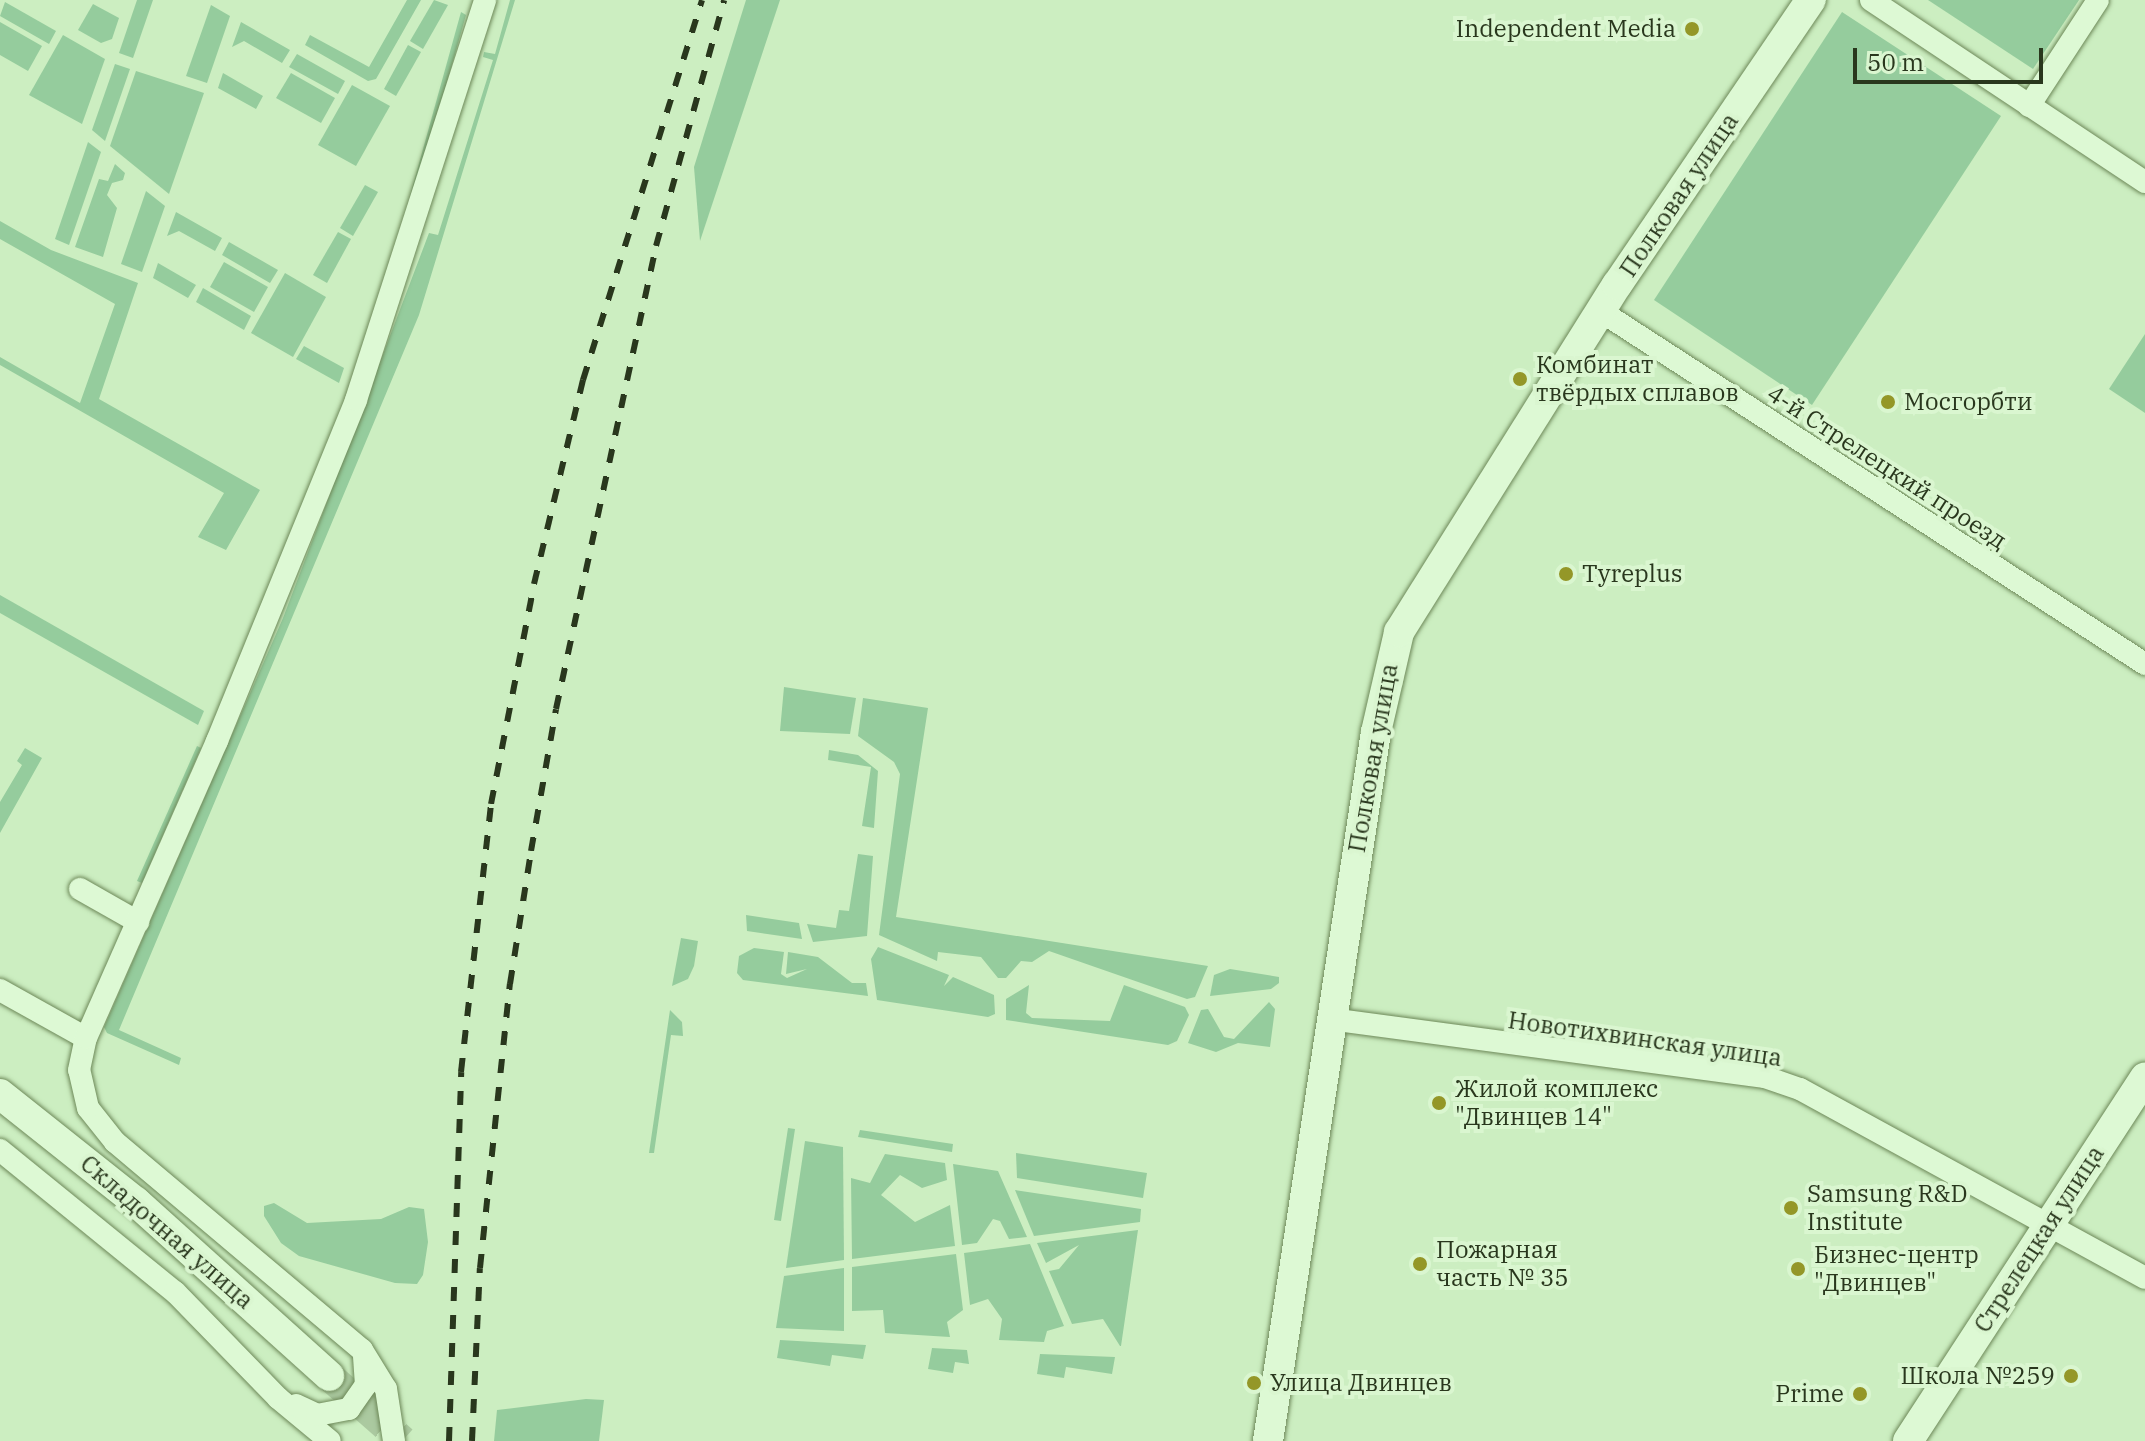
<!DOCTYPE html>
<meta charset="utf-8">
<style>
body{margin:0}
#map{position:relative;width:2145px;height:1441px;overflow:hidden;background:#cceec1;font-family:"IBM Plex Serif",serif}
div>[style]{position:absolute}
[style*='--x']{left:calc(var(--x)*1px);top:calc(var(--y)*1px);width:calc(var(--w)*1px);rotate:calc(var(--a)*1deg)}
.green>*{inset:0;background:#95cc9d}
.secondary-tunnel>*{height:30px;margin-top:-15px;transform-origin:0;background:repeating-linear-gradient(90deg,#abc9a0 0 30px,transparent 0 45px)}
.roads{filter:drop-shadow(0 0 2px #6d8858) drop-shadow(0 0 2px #6d8858)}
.street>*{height:22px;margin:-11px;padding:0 11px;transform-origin:11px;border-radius:11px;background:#ddf9d4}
.secondary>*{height:30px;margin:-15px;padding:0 15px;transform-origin:15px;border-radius:15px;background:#ddf9d4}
.rail>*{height:6px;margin-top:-3px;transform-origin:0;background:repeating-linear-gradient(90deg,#29371d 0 14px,transparent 0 28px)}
.dots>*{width:22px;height:22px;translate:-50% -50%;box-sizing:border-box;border:4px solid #daf6d0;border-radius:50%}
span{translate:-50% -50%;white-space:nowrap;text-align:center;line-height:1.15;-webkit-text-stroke:8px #daf6d0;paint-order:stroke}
.poi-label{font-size:24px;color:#29371d}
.right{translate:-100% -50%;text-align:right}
.left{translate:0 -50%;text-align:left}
.street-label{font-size:24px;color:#29371d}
.scale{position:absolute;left:1853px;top:48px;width:190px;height:36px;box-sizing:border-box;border:4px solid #29371d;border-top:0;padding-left:10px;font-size:24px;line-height:28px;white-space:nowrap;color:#29371d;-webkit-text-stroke:6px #daf6d0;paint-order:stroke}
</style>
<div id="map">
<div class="green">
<div style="clip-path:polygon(137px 0,153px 0,133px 58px,119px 53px)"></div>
<div style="clip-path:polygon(407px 0,421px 0,376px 79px,368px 81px,305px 45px,310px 35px,369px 67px)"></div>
<div style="clip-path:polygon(434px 0,448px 5px,423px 49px,410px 41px)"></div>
<div style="clip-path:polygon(510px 0,515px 0,419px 315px,119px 1030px,181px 1058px,179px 1065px,107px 1033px,104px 1027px,283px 618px,429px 233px,438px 235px,493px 60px,483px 57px,484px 52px,495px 54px)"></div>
<div style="clip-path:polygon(746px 0,780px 0,700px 241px,694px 167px)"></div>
<div style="clip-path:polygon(1928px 0,2079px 0,2033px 69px)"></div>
<div style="clip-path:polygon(5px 2px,56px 31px,49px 44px,0 16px)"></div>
<div style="clip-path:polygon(93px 4px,119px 18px,112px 39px,101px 43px,78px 30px)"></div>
<div style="clip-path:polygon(211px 5px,230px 16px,207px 83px,186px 76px)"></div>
<div style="clip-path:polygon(461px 12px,466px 15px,414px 199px,410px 196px)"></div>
<div style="clip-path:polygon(1842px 12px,2001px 116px,1812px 405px,1654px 300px)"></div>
<div style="clip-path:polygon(0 22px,42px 46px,28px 71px,0 55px)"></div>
<div style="clip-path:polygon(241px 22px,290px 50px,282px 63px,244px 41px,232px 47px)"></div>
<div style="clip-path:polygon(63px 35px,105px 59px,82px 124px,29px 95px)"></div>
<div style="clip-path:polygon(408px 45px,421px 52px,396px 96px,384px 89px)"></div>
<div style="clip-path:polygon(297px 54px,345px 81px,338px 94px,289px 67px)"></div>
<div style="clip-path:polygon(115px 64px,130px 69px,105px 141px,92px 130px)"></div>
<div style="clip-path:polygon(136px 71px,204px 93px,169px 194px,110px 146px)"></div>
<div style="clip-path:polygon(223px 73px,263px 96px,256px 109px,218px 88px)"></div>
<div style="clip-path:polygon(291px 73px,335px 98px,321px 123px,276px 98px)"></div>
<div style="clip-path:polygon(352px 85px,390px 106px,356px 166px,318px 145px)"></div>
<div style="clip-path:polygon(88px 142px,101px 152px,69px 245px,55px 239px)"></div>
<div style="clip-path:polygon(115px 164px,125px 173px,123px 180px,112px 183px,107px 195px,117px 208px,103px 257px,75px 247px,99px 179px,108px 181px)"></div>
<div style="clip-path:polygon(365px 185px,378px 192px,353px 236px,340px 228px)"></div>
<div style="clip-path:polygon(146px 191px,165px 206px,142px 272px,121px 264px)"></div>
<div style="clip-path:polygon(176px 212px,222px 238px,215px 251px,179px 231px,167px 236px)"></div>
<div style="clip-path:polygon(0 221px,51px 250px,138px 283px,99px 399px,260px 490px,226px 550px,198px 537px,224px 493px,0 365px,0 357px,80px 403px,115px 304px,0 239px)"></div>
<div style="clip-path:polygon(338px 232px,351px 239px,327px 283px,313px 275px)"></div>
<div style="clip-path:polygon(229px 242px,278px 270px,270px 283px,222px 255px)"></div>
<div style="clip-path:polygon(224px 262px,268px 287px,254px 312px,210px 287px)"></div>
<div style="clip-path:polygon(158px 263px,196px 285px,188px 298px,153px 278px)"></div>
<div style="clip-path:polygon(285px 273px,326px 297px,293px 357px,251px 333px)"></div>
<div style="clip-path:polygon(203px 288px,251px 316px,244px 330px,196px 302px)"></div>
<div style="clip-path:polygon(2145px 334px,2145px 413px,2109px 389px)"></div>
<div style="clip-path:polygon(304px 346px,344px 368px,339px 383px,296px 359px)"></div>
<div style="clip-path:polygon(0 595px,204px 711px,198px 725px,0 613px)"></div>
<div style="clip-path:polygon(784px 687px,856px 698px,850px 734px,780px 731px)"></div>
<div style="clip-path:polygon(863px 698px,928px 708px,896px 917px,1208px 966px,1195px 997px,1187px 999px,1049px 951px,1032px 962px,1021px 961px,1006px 978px,998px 978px,981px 957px,938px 952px,937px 961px,879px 935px,900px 774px,894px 762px,858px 736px)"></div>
<div style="clip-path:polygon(197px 746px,201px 748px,142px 883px,137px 881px)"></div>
<div style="clip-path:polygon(25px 748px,42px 758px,0 833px,0 802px,22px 765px,17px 761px)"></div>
<div style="clip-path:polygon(829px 750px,858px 755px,878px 771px,874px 828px,862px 826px,871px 767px,828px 760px)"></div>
<div style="clip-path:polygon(858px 854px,873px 856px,867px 936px,813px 942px,807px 924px,836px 928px,839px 910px,849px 911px)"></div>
<div style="clip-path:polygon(746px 915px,799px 923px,802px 939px,747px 931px)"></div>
<div style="clip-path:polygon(681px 938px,698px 941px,694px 966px,688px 979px,672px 986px)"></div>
<div style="clip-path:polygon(878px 947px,949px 975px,944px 986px,953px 977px,994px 995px,995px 1014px,988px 1017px,877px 1000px,871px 959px)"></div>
<div style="clip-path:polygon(754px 948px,784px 952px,781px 974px,787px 978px,807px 969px,786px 974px,788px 952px,818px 957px,852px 983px,866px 983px,868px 996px,743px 980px,737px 973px,739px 956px)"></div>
<div style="clip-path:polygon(1230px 969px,1279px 977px,1279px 983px,1271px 989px,1210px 996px,1214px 975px)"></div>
<div style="clip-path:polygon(1029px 985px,1026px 1013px,1032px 1018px,1110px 1021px,1124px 985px,1185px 1007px,1189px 1015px,1177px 1041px,1168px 1045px,1006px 1020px,1006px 999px)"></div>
<div style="clip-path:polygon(1269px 1002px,1275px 1009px,1270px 1047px,1238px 1043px,1216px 1052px,1188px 1043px,1201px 1010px,1208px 1009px,1224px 1037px,1234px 1039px)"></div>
<div style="clip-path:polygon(670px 1010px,682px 1022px,683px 1036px,671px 1035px,654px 1153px,649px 1153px)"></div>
<div style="clip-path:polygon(788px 1128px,795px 1129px,781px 1221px,774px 1220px)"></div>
<div style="clip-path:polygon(860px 1130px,953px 1144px,952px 1152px,858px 1137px)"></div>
<div style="clip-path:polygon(805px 1141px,843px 1147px,844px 1260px,786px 1268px)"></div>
<div style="clip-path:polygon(1016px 1153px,1147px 1173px,1143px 1198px,1017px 1178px)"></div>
<div style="clip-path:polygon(885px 1154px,945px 1163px,947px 1180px,922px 1188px,900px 1175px,881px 1195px,915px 1222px,950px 1205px,955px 1246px,852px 1259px,851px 1178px,870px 1183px)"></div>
<div style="clip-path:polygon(953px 1164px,998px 1171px,1027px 1237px,1009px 1239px,1000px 1221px,993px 1219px,977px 1243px,962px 1245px)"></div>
<div style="clip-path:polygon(1015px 1190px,1141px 1209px,1140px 1222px,1034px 1236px)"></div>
<div style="clip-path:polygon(274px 1203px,307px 1223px,381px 1219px,409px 1207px,424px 1209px,428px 1242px,423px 1275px,417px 1284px,395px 1283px,299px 1256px,281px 1243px,264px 1216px,264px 1206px)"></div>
<div style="clip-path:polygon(1138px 1230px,1121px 1346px,1120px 1346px,1103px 1319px,1072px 1324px,1049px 1271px,1059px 1269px,1079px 1245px,1046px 1263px,1037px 1243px)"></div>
<div style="clip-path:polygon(1030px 1244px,1064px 1326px,1047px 1331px,1044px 1342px,999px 1340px,1002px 1319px,988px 1299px,970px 1305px,964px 1253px)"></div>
<div style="clip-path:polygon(956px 1254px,963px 1310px,947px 1322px,950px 1337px,885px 1333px,883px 1310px,852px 1311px,852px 1267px)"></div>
<div style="clip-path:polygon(844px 1268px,844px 1331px,776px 1328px,784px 1276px)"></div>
<div style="clip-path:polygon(780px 1340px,866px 1345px,863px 1359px,832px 1355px,830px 1366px,777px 1358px)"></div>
<div style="clip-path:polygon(932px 1348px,967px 1350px,969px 1364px,955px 1362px,953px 1373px,928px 1369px)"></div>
<div style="clip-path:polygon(1040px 1354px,1115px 1357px,1112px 1374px,1066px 1367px,1064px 1378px,1037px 1374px)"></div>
<div style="clip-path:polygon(586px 1399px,604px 1400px,599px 1441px,494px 1441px,497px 1410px)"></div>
</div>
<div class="secondary-tunnel">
<div style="--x:329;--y:1376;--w:98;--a:41.3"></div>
</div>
<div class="roads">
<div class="street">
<div style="--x:1871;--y:0;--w:329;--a:33.6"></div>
<div style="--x:2029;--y:106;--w:126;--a:-56.9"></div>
<div style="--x:1602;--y:312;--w:647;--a:32.95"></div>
<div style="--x:80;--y:889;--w:67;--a:29.6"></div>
<div style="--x:0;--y:990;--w:98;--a:29.2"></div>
<div style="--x:1330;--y:1019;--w:439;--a:7.6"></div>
<div style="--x:1765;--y:1077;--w:37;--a:19"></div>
<div style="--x:1800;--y:1089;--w:393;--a:28.7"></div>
<div style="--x:0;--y:1150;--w:225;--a:39.1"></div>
<div style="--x:175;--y:1292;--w:148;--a:45.8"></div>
<div style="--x:278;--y:1398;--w:67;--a:39.6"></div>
<div style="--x:296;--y:1405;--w:23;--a:25"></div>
<div style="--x:317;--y:1415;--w:33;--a:-11"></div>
<div style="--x:349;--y:1409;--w:29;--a:-55"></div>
<div style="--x:366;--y:1385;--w:30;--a:-94"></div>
<div style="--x:394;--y:1441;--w:53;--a:-98.7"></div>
<div style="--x:386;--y:1389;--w:46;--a:-121.6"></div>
<div style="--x:362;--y:1350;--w:323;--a:-139.9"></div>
<div style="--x:115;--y:1142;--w:43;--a:-128.5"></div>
<div style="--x:88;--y:1108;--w:39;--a:-103"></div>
<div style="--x:79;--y:1070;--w:33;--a:-78"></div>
<div style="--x:86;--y:1038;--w:325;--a:-66.2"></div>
<div style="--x:217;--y:741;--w:368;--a:-67.8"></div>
<div style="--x:356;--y:400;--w:420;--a:-72.1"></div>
</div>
<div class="secondary">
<div style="--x:0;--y:1094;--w:174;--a:38.5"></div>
<div style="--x:136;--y:1202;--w:260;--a:42"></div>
<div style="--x:1268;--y:1441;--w:717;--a:-81.34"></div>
<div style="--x:1376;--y:732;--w:103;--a:-77"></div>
<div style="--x:1399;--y:632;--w:410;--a:-57.9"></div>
<div style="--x:1617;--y:285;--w:345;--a:-55.8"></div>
<div style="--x:1908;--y:1441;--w:434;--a:-56.9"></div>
</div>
</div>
<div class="rail">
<div style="--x:449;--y:1441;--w:369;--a:-88.1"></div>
<div style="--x:461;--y:1072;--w:270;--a:-83.6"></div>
<div style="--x:491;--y:804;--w:224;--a:-78.9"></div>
<div style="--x:534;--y:584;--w:210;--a:-76.5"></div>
<div style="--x:583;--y:380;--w:398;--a:-72.6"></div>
<div style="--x:472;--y:1441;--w:173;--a:-87.4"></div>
<div style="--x:480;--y:1268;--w:286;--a:-84"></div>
<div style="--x:510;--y:984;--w:135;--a:-81"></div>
<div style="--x:531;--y:851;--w:144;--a:-80"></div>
<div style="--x:556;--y:709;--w:474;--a:-77.8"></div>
<div style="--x:656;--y:246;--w:255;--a:-74.5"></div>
</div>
<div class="dots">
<div style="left:1692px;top:29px;background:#949728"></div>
<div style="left:1520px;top:379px;background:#949728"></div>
<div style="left:1888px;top:402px;background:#949728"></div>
<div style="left:1566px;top:574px;background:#949728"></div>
<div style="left:1439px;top:1103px;background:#949728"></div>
<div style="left:1791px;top:1208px;background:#949728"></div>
<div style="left:1420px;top:1264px;background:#949728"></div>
<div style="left:1798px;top:1269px;background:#949728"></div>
<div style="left:2071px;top:1376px;background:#949728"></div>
<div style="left:1254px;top:1383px;background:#949728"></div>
<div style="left:1860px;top:1394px;background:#949728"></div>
</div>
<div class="poi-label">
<span class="right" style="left:1676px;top:29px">Independent Media</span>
<span class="left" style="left:1536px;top:379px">Комбинат<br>твёрдых сплавов</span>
<span class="left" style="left:1904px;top:402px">Мосгорбти</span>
<span class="left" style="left:1582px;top:574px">Tyreplus</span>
<span class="left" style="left:1455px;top:1103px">Жилой комплекс<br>"Двинцев 14"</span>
<span class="left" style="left:1807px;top:1208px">Samsung R&amp;D<br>Institute</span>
<span class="left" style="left:1436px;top:1264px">Пожарная<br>часть № 35</span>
<span class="left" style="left:1814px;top:1269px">Бизнес-центр<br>"Двинцев"</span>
<span class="right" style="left:2055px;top:1376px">Школа №259</span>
<span class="left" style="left:1270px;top:1383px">Улица Двинцев</span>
<span class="right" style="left:1844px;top:1394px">Prime</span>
</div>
<div class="street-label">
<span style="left:1679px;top:195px;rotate:-56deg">Полковая улица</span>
<span style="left:1887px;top:467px;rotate:33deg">4-й Стрелецкий проезд</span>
<span style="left:1373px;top:758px;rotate:-80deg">Полковая улица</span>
<span style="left:1645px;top:1039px;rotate:8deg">Новотихвинская улица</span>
<span style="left:167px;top:1232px;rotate:41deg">Складочная улица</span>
<span style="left:2039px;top:1239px;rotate:-57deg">Стрелецкая улица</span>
</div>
<div class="scale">50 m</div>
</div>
